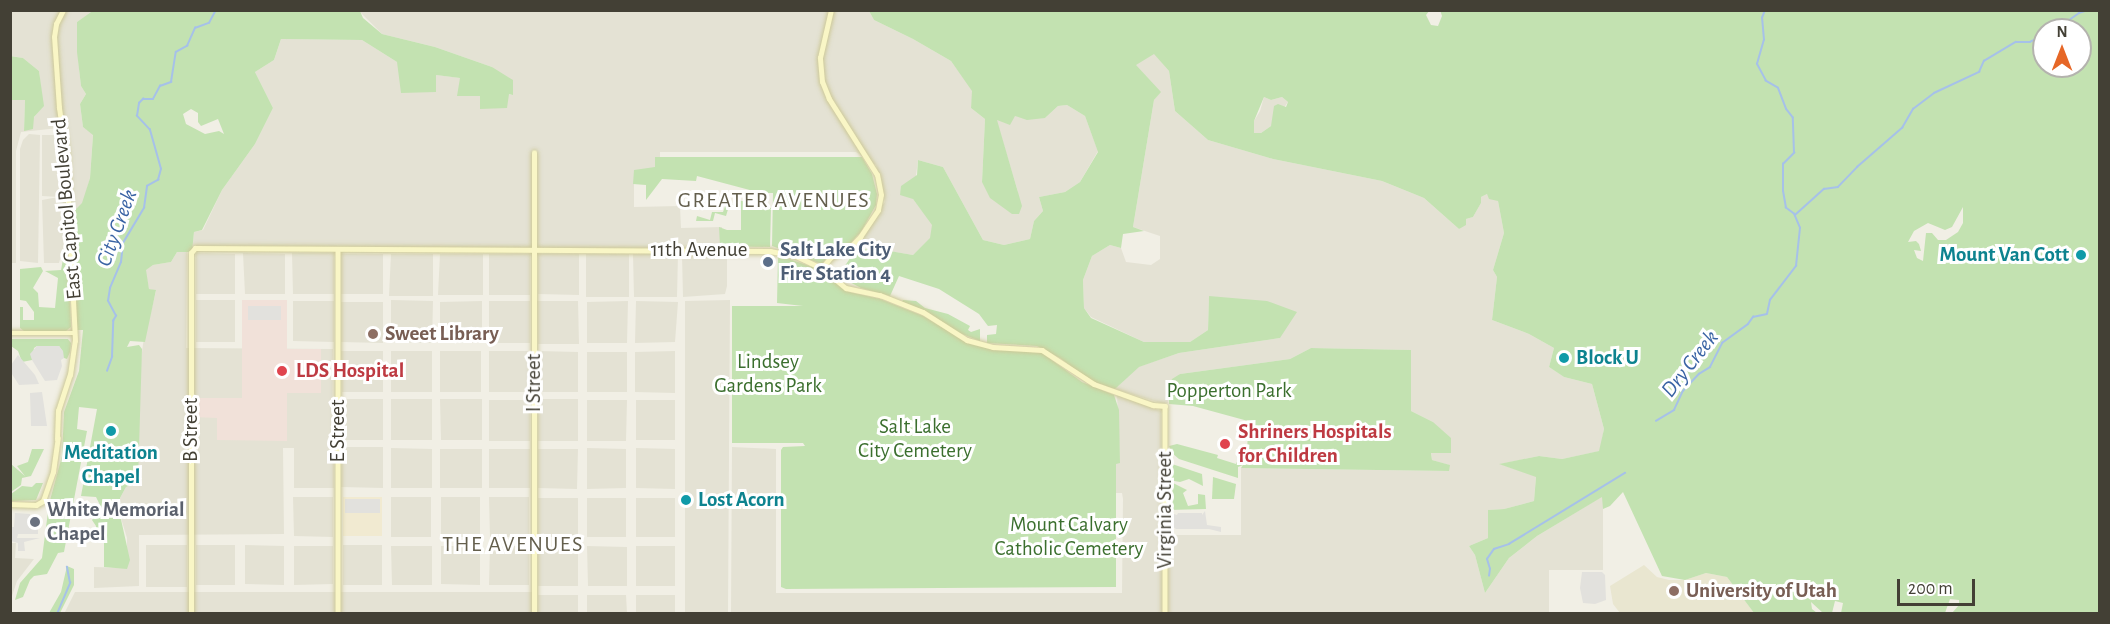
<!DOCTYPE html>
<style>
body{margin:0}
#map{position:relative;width:2110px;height:624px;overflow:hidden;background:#f1efe5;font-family:"Alegreya Sans",sans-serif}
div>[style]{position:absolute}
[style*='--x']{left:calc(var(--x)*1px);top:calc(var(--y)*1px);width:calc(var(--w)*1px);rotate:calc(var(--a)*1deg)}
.residential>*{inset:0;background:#e4e2d4}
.commercial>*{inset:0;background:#f1ead1}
.education>*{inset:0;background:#e9e6d0}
.medical>*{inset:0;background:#f1e1d9}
.green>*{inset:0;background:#c3e2b1}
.parking>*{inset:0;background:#e2e1dd}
.stream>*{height:1.5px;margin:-0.75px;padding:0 0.75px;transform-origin:0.75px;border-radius:0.75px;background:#a6c1e9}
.roads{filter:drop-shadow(0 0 2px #cdc998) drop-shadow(0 0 2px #cdc998)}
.secondary>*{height:4.5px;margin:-2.25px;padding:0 2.25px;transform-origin:2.25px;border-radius:2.25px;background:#f9f6c6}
.dots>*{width:16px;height:16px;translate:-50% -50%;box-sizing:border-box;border:3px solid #fff;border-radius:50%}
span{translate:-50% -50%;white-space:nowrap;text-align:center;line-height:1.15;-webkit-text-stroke:6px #fff;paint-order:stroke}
.street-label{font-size:21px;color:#434035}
.service-label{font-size:21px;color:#4e5e75;font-weight:700}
.left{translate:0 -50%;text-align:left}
.culture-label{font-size:21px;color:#0d838f;font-weight:700}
.right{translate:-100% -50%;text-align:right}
.education-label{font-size:21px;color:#785e54;font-weight:700}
.park-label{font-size:21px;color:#3b6f2e}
.health-label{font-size:21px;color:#be3a42;font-weight:700}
.worship-label{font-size:21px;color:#5b616d;font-weight:700}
.neighbourhood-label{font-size:22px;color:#645f4d;letter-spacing:1.5px}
.water-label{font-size:22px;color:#3963a4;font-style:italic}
.frame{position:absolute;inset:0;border:12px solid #434035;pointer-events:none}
.north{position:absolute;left:2032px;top:18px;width:60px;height:60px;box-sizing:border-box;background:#fff;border:2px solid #b4b3ae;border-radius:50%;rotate:0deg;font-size:16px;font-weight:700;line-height:24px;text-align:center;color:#434035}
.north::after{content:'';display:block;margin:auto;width:21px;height:27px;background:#e66727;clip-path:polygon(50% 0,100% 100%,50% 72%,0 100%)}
.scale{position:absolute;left:1897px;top:579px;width:78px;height:27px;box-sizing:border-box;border:3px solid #434035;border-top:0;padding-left:8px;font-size:18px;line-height:21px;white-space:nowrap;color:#434035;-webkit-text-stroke:4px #fff;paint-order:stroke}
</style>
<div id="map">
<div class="residential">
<div style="clip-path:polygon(11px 11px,94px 11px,77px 22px,79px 69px,81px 86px,86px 94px,80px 104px,83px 127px,93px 134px,90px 178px,83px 203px,72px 213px,63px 170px,63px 193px,59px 197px,42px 196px,42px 135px,60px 135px,59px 128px,21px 132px,16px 151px,16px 263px,11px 263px,11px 100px,25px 100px,24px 130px,43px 106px,39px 71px,23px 58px,11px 56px)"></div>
<div style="clip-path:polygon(359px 11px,869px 11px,874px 20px,913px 39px,951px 61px,973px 91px,971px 108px,985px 119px,982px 182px,1018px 192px,996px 119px,1015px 116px,1045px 118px,1058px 106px,1067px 105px,1085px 116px,1098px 151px,1080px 182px,1065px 192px,1039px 197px,1043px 211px,1034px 221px,1030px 239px,1004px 245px,983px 240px,943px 167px,918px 160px,913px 199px,933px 225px,931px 238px,913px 255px,858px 246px,858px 235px,885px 202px,876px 165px,856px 152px,660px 152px,660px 171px,634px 171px,634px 207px,680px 206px,681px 228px,722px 227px,722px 253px,192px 252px,194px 232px,203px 230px,222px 190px,255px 144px,273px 108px,255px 72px,274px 60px,281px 39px,362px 40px,397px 62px,436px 75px,461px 78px,458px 96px,485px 86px,512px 95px,492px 67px,435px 47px,382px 34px)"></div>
<div style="clip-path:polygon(1154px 53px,1169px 71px,1175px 111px,1208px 140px,1273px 159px,1382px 181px,1424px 198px,1459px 229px,1466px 219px,1473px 217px,1481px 203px,1481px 197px,1487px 194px,1498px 201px,1504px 233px,1493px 270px,1497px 277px,1492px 320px,1529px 334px,1554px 348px,1549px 367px,1564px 377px,1592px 384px,1604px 429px,1600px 451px,1562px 459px,1539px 456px,1500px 464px,1536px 476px,1534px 501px,1504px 509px,1488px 510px,1488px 538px,1469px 546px,1475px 555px,1485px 593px,1509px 558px,1537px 536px,1603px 496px,1603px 570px,1549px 570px,1549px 613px,1167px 613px,1167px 535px,1241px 535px,1241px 468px,1449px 471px,1449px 465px,1432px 460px,1431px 452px,1439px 452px,1433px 422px,1411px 411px,1410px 350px,1311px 348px,1290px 359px,1180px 374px,1168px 389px,1168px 403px,1161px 403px,1115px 389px,1138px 367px,1179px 353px,1280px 338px,1209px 296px,1208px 330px,1190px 342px,1144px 342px,1091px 317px,1084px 308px,1083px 280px,1092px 256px,1110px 245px,1121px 248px,1126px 262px,1151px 265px,1160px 259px,1160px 236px,1133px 227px,1154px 100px,1160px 92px,1135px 65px)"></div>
<div style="clip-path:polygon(1264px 97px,1271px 100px,1282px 97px,1288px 102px,1271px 126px,1261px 133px,1253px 133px,1254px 121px,1260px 111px)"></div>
<div style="clip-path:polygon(29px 134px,40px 135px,38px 263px,20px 261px,20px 149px,23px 140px)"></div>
<div style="clip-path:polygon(64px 196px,67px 233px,59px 263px,44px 263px,42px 200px)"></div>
<div style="clip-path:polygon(177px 252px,187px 252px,186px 348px,333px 349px,332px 447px,334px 448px,334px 488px,294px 488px,294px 448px,283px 448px,284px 534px,139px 535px,139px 586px,94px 588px,94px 567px,127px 568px,127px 538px,120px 515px,120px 498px,126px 487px,143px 344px,156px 291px,149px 289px,145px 270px,153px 265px,171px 262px)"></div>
<div style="clip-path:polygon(196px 253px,235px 254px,235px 294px,196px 294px)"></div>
<div style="clip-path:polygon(243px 253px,285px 254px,285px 294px,245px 294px)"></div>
<div style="clip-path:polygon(334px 253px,334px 294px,293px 294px,292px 253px)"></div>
<div style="clip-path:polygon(341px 254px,383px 254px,383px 294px,341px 294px)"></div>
<div style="clip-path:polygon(391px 254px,433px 254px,433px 296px,389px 296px)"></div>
<div style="clip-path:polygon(440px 254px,483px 254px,483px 295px,438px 295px)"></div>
<div style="clip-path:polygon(489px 254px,530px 254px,530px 295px,489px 295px)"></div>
<div style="clip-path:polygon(538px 254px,579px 254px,579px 295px,538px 294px)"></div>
<div style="clip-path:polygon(586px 254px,629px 254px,629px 297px,586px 297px)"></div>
<div style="clip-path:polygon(633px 254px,678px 254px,677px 297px,634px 297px)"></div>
<div style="clip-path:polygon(682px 255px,727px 255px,727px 286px,725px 294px,683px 297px)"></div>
<div style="clip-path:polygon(235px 300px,235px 342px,196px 342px,196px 300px)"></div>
<div style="clip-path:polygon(391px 300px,433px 301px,432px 343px,391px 342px)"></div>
<div style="clip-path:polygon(730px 300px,728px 613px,685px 613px,685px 301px)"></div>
<div style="clip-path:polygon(293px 301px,334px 301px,334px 342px,293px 341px)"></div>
<div style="clip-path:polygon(482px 301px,482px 343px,440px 343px,440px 302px)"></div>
<div style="clip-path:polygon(489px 301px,530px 301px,530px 343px,489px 343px)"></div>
<div style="clip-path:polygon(537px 301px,578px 301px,579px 344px,538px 344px)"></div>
<div style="clip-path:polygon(628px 301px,627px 343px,587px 343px,587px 302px)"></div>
<div style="clip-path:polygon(636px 301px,678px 302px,675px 342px,635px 343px)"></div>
<div style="clip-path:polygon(341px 302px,383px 302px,383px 343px,341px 342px)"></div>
<div style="clip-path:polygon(341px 351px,383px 351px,383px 392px,342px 392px)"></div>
<div style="clip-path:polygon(391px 351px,432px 351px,432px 392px,391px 392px)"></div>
<div style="clip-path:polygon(440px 351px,481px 351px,481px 392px,440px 392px)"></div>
<div style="clip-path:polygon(489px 351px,530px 351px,530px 392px,489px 392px)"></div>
<div style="clip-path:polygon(538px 351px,578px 352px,578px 392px,538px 392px)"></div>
<div style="clip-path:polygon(675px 351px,675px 393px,635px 392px,635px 352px)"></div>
<div style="clip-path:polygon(587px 352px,627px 352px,627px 392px,587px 392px)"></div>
<div style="clip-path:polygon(1117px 395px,1161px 411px,1162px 613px,731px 614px,732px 447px,776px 449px,776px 593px,1122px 593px,1123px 499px,1122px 493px,1116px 493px,1116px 463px,1120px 463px)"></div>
<div style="clip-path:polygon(383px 399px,383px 440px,341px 440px,342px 399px)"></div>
<div style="clip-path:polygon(391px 399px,432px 399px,432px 440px,391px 440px)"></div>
<div style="clip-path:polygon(482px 399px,482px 440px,441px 440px,440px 399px)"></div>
<div style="clip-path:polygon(538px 399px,578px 399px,578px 441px,538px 441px)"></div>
<div style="clip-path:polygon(489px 400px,530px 400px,530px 441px,489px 441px)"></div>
<div style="clip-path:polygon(587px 400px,627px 400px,626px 441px,587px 441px)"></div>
<div style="clip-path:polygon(636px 400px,675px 400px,675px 440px,636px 440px)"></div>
<div style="clip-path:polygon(342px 447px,383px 447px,383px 488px,341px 487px)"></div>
<div style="clip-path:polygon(391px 448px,432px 449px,432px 488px,391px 488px)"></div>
<div style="clip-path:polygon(587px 448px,626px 449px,626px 488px,587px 489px)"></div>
<div style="clip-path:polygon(636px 448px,675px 449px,675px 489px,636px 488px)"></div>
<div style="clip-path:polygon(440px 449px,482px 449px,482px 488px,440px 488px)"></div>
<div style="clip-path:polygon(489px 449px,530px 449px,530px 488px,489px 488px)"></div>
<div style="clip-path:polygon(538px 449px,578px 449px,577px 489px,538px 488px)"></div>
<div style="clip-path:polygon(293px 497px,333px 497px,333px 537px,294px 536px)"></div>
<div style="clip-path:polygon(391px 497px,431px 497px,431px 537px,391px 537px)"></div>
<div style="clip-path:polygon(441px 497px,480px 497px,480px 537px,441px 537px)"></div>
<div style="clip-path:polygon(489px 497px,529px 497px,529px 537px,490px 537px)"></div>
<div style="clip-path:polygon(538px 498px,578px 498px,578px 537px,538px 537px)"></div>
<div style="clip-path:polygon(587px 498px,626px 498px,626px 537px,587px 537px)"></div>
<div style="clip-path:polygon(636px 498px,675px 498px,675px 537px,636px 537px)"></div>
<div style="clip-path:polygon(11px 543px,16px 543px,15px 558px,34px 559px,17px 581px,11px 599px)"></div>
<div style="clip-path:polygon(146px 545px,187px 545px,187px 587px,146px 587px)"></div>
<div style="clip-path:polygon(196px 545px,235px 545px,235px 585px,196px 585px)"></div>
<div style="clip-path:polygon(245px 545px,284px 546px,284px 585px,245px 584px)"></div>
<div style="clip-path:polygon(382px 545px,382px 585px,343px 585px,343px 545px)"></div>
<div style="clip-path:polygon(294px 546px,333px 546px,333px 584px,294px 585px)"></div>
<div style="clip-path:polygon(391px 546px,432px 546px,432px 585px,392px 585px)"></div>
<div style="clip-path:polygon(441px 546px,480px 546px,480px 585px,441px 584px)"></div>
<div style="clip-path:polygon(490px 546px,529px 546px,529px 585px,489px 585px)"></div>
<div style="clip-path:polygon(538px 546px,578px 546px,578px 586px,538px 586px)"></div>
<div style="clip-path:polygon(587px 546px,627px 547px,627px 586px,588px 586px)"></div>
<div style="clip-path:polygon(636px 546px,675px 546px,675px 586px,636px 586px)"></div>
<div style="clip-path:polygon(75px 592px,532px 592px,532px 614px,64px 614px)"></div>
<div style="clip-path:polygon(538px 595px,578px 595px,578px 613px,538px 613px)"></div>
<div style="clip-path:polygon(587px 595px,626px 595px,627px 613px,587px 613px)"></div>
<div style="clip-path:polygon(636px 595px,675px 595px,675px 613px,636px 613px)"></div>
</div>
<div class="commercial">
<div style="clip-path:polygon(343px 497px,382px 497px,382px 536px,343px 536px)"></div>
</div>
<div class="education">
<div style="clip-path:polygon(1644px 565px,1657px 577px,1669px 580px,1685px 580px,1706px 573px,1727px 577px,1754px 613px,1620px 613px,1613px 604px,1610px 586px)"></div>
</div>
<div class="medical">
<div style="clip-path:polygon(242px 300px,287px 300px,287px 349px,321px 349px,321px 393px,287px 393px,287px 441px,217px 440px,217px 418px,194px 417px,194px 398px,242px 398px)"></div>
</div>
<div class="green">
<div style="clip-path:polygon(evenodd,94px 10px,360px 11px,363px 18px,382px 34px,435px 47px,492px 67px,513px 80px,513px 95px,509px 94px,507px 108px,480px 109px,480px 96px,457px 96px,460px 78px,436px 75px,436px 92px,401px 93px,397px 62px,362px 40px,281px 39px,274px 60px,255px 72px,273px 108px,255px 144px,222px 190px,202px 230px,194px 232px,192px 252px,177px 252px,171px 262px,153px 265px,146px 270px,149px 289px,156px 290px,145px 342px,130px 341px,127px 347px,139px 345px,142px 349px,138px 481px,126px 487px,120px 498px,120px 515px,130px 560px,127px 569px,104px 567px,104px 537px,95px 536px,96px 526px,92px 520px,97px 513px,104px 519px,106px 517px,96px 497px,81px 496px,97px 409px,79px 407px,77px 429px,87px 431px,64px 552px,58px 553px,47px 574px,34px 576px,30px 580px,23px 597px,15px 600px,20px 583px,42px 558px,49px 504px,62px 456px,64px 412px,79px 371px,83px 330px,77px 330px,72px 213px,82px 203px,90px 178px,93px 135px,83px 127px,80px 104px,86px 94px,81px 86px,77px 52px,77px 22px,94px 10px,191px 109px,198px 113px,198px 122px,201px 126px,218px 119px,224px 134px,219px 131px,205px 134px,186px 124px,183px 114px,191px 109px)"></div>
<div style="clip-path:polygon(evenodd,1430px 10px,1426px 15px,1431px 25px,1438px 26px,1442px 16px,1440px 10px,2099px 11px,2099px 613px,1952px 613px,1959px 605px,1959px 600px,1950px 599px,1945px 613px,1841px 613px,1843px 603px,1835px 601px,1832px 613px,1823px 613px,1811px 602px,1812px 609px,1817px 613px,1754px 613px,1727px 577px,1706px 573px,1685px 580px,1662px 576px,1623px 492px,1610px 506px,1603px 509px,1602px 497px,1537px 536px,1509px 558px,1485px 593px,1475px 555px,1469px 546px,1488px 538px,1488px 510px,1504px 509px,1534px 501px,1536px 477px,1499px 464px,1539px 456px,1562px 459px,1599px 451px,1604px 429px,1592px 384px,1564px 377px,1549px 367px,1554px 348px,1529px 334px,1492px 320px,1497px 277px,1493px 270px,1504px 233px,1498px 201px,1489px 199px,1487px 194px,1481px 197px,1481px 203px,1473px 217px,1466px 219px,1466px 225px,1459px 229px,1424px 198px,1382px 181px,1273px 159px,1208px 140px,1175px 111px,1169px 71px,1154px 54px,1136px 65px,1161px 92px,1154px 100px,1133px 227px,1144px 231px,1123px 234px,1121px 248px,1110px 245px,1092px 256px,1083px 280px,1084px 308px,1091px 318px,1144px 342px,1190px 342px,1208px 330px,1209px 296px,1267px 301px,1297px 312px,1280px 338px,1179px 353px,1139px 367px,1115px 389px,1089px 380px,1060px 358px,1037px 346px,987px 343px,987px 335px,996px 334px,997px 325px,988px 326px,979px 314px,939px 289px,899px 276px,890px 296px,861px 288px,838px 276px,857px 248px,869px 250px,874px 254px,878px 249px,913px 255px,930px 238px,932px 225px,913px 199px,900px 195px,901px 186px,917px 175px,918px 160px,943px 167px,983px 240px,1004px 245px,1030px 239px,1034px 221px,1043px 211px,1039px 197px,1065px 192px,1080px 182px,1098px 152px,1085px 116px,1067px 105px,1058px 106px,1045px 118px,1027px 120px,1015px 116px,1010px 125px,997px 120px,1022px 206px,1019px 214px,1012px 214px,990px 198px,982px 182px,985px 119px,971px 108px,972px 91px,951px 61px,913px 39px,874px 20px,869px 11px,1430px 10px,2044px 30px,2080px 30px,2080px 66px,2044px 66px,2044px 30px,1430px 10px,1264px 97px,1271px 100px,1282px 97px,1288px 102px,1286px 107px,1278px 104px,1274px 106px,1271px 126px,1261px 133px,1254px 133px,1254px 121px,1264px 97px,1430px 10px,1963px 207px,1963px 223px,1958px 232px,1946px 240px,1938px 240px,1932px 233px,1926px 233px,1923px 261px,1917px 258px,1914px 250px,1921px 251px,1919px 244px,1916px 241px,1908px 242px,1914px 231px,1928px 223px,1945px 230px,1952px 227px,1963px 207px)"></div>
<div style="clip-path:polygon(10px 56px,23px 58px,39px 71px,44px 106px,34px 117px,33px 129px,24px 131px,25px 100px,11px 100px)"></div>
<div style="clip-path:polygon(655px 157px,862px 157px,872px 174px,877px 194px,876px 205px,862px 230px,849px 245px,828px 256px,822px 264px,772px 246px,773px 193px,761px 193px,697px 176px,696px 181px,662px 179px,646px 200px,646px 185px,633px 184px,634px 170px,655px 167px)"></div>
<div style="clip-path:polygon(738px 200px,771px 208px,770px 247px,720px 246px,719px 227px,727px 230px,741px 230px,741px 210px,737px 208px,729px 206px,726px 216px,715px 213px,713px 221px,696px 221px,697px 216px,710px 220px,712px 212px,723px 212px,726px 204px,737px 204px)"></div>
<div style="clip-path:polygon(67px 238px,71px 327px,66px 331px,24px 331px,20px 328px,20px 307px,23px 307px,23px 320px,34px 320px,34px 312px,26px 301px,20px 300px,20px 269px,41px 267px,43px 271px,33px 288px,38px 293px,39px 307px,55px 308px,58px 278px,45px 271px,61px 270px)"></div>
<div style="clip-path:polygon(778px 255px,815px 268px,849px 292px,880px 299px,923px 316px,970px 344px,994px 349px,1042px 353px,1082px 382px,1114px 395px,1119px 410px,1120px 463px,1116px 464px,1116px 587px,786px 589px,781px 587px,781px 450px,783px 447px,805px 446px,803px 443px,732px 443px,732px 306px,803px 306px,777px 303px)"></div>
<div style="clip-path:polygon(903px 300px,916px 301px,925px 308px,948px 314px,970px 326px,968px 330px,971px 332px,980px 329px,980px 341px,957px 332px,926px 311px,902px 302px)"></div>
<div style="clip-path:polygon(10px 339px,68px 339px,71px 343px,70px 352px,67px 359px,61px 357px,63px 352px,59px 346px,37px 346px,34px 348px,32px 360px,22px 362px,18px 351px,11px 346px)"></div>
<div style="clip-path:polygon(1311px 348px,1411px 350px,1411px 411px,1433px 422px,1451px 438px,1451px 453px,1431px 453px,1432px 460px,1450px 465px,1449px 471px,1241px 468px,1243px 465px,1238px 467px,1238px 478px,1179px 459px,1172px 453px,1169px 446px,1177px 444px,1218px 455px,1217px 458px,1236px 464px,1239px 457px,1247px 459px,1248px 421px,1193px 406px,1169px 404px,1168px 389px,1172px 379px,1180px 374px,1290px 359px)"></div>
<div style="clip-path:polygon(32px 449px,44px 449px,31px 476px,22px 478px,21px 485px,11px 492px,11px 464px,25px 476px,17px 466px,28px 462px)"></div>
<div style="clip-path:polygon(1172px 464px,1202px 474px,1203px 486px,1189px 479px,1180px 482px,1169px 480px,1168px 467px)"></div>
<div style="clip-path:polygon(1213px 477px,1236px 484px,1234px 499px,1212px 499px)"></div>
<div style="clip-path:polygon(1171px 482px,1187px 490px,1183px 493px,1188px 506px,1198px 504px,1198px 494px,1205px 495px,1206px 509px,1168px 510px,1168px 484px)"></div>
<div style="clip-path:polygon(36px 483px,43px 483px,36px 500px,11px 501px,11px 494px,22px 486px,32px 487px)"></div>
<div style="clip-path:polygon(67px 566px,74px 569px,74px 585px,60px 613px,49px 613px,61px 592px)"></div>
</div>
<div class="parking">
<div style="clip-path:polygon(248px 306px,281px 306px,281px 320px,248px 320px)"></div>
<div style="clip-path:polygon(37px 346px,59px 346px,63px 351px,64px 358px,61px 360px,62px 366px,57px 380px,45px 381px,32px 360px,30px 354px)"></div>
<div style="clip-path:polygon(18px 355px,35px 375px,39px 384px,19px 385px,10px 371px,11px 365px)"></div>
<div style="clip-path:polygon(42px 392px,47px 426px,31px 426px,30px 393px)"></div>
<div style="clip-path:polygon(345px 499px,380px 499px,380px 513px,345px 513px)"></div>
<div style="clip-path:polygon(1205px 511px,1207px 525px,1221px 527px,1221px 532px,1209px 529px,1176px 529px,1172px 526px,1174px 517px,1170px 516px,1171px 513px,1177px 515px,1178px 513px,1202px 513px,1202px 515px)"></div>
<div style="clip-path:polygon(15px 513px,30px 514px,30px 528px,38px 528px,38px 534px,18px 534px,17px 538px,40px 538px,24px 542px,25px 551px,18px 551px,18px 543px,11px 541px,11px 527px,14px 527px)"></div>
<div style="clip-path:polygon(1582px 572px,1602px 572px,1605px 575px,1606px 600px,1595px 604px,1583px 603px,1580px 588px)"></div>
</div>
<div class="stream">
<div style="--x:2055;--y:30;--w:29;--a:-35"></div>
<div style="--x:2079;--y:13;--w:9;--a:-18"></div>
<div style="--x:1795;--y:215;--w:39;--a:-42"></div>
<div style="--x:1824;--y:189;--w:14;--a:-8"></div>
<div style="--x:1838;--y:187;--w:28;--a:-46"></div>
<div style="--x:1857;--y:167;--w:60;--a:-40.9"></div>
<div style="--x:1902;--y:128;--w:22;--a:-60"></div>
<div style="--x:1913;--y:109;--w:26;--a:-37"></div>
<div style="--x:1934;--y:93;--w:50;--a:-25"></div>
<div style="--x:1979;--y:72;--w:12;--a:-66"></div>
<div style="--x:1984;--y:61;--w:37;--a:-31"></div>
<div style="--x:2016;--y:42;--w:14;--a:0"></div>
<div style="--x:2030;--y:42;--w:16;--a:-27"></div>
<div style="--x:107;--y:371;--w:15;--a:-70"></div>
<div style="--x:112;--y:357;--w:36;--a:-88"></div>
<div style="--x:113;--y:321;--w:6;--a:-59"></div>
<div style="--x:116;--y:316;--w:17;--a:-118"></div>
<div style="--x:108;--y:301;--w:13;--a:-81"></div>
<div style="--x:110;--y:288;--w:28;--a:-67"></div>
<div style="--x:121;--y:262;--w:19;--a:-84"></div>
<div style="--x:123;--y:243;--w:41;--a:-59"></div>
<div style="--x:144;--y:208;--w:22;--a:-82"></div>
<div style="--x:147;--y:186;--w:13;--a:-29"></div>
<div style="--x:158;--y:180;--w:11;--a:-75"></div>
<div style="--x:161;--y:169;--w:41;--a:-105.8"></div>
<div style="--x:150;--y:130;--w:19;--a:-133"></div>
<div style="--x:137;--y:116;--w:13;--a:-81"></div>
<div style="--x:139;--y:103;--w:6;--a:-45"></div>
<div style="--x:143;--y:99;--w:10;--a:0"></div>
<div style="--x:153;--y:99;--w:15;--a:-62"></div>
<div style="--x:160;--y:86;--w:12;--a:-20"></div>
<div style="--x:171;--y:82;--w:30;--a:-81"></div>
<div style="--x:176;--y:52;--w:13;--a:-29"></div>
<div style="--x:187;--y:46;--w:20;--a:-66"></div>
<div style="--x:195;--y:28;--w:15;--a:-20"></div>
<div style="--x:209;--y:23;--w:15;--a:-62"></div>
<div style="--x:1656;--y:421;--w:21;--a:-31"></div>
<div style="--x:1674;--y:410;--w:21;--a:-65"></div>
<div style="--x:1683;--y:391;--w:23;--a:-47"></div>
<div style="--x:1699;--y:374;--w:13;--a:-32"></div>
<div style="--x:1710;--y:367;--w:27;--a:-63"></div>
<div style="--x:1722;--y:343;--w:32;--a:-36"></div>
<div style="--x:1748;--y:324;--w:9;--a:-54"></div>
<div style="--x:1753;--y:317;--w:14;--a:-12"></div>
<div style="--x:1767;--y:314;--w:14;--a:-78"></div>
<div style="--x:1770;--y:300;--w:43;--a:-52.6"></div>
<div style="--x:1796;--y:266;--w:38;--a:-84"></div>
<div style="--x:1800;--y:228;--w:15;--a:-113"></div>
<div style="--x:1794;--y:214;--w:10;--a:-143"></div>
<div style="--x:1786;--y:208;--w:17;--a:-100"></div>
<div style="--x:1783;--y:191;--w:27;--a:-90"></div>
<div style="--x:1783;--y:164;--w:16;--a:-45"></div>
<div style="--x:1794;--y:153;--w:35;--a:-92"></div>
<div style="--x:1793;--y:118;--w:11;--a:-128"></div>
<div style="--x:1786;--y:109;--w:22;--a:-111"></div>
<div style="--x:1778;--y:88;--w:14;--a:-150"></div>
<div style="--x:1766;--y:81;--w:19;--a:-118"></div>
<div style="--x:1757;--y:64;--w:25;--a:-74"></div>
<div style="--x:1764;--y:40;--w:22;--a:-95"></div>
<div style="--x:1762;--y:18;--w:9;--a:-69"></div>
<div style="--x:1489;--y:576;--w:7;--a:-82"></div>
<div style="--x:1490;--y:569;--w:10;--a:-107"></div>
<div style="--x:1487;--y:559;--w:12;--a:-55"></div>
<div style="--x:1494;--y:549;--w:16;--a:-18"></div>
<div style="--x:1509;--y:544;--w:136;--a:-31.5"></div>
<div style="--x:57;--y:614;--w:34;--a:-67"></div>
<div style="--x:70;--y:583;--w:16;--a:-101"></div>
</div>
<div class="roads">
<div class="secondary">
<div style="--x:338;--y:249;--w:365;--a:90"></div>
<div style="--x:822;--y:268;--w:14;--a:-51"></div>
<div style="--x:831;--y:257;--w:23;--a:-29"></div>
<div style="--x:851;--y:246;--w:13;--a:-45"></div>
<div style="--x:860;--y:237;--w:32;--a:-56"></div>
<div style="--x:878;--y:210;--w:15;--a:-79"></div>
<div style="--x:881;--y:195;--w:20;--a:-101"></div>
<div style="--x:877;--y:175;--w:90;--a:-122.3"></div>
<div style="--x:829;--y:99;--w:18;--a:-112"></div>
<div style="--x:822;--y:82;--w:24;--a:-95"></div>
<div style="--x:820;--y:58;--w:49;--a:-77.1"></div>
<div style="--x:10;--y:333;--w:64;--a:0"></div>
<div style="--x:57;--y:439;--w:28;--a:-88"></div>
<div style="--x:58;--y:411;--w:38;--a:-72"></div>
<div style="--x:70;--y:375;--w:34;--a:-82"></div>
<div style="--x:75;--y:341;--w:186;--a:-92.8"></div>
<div style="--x:66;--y:155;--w:48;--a:-98.5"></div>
<div style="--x:59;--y:108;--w:71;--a:-94"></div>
<div style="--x:54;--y:37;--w:13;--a:-81"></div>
<div style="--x:56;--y:24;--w:16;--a:-63"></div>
<div style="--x:10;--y:504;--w:26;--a:2"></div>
<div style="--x:36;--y:505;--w:8;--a:-30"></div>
<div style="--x:43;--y:501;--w:31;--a:-71"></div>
<div style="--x:53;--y:472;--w:34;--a:-82"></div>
<div style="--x:191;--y:614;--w:361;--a:-90"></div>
<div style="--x:191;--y:253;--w:6;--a:-51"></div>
<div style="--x:195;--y:248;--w:575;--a:0.3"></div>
<div style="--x:770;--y:251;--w:26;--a:11"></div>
<div style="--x:796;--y:256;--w:29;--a:25"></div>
<div style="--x:822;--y:268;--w:31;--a:40"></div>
<div style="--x:846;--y:288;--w:35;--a:12"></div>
<div style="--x:880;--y:295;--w:46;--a:21.6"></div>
<div style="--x:923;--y:312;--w:52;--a:32.5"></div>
<div style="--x:967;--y:340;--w:27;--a:15"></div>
<div style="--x:993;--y:347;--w:49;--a:3.5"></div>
<div style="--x:1042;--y:350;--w:62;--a:33.2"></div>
<div style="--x:1094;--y:384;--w:63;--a:19.6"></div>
<div style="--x:1153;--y:405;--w:12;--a:5"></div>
<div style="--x:1165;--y:406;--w:208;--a:90"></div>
<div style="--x:534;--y:614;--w:461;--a:-90"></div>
</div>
</div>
<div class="dots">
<div style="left:2081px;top:255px;background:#0f9aa8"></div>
<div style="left:768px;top:262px;background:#5c6f8a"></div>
<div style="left:373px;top:334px;background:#8d6e63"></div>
<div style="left:1564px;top:358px;background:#0f9aa8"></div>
<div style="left:282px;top:371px;background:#e0444e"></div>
<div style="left:111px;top:431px;background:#0f9aa8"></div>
<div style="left:1225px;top:444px;background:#e0444e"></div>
<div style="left:686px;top:500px;background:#0f9aa8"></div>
<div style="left:35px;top:522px;background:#6b7280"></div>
<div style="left:1674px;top:591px;background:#8d6e63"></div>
</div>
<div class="street-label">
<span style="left:67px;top:209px;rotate:-95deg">East Capitol Boulevard</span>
<span style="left:699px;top:250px">11th Avenue</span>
<span style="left:534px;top:383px;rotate:-90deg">I Street</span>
<span style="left:191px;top:430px;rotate:-90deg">B Street</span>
<span style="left:338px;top:431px;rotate:-90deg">E Street</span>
<span style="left:1165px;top:510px;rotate:-90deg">Virginia Street</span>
</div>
<div class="service-label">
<span class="left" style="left:780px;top:262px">Salt Lake City<br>Fire Station 4</span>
</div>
<div class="culture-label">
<span class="right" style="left:2069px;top:255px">Mount Van Cott</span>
<span class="left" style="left:1576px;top:358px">Block U</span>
<span style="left:111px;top:465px">Meditation<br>Chapel</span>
<span class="left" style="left:698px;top:500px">Lost Acorn</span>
</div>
<div class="education-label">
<span class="left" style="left:385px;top:334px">Sweet Library</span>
<span class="left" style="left:1686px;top:591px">University of Utah</span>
</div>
<div class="park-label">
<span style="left:768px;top:374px">Lindsey<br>Gardens Park</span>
<span style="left:1229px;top:391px">Popperton Park</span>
<span style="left:915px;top:439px">Salt Lake<br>City Cemetery</span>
<span style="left:1069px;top:537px">Mount Calvary<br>Catholic Cemetery</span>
</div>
<div class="health-label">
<span class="left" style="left:296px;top:371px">LDS Hospital</span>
<span class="left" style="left:1238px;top:444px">Shriners Hospitals<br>for Children</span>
</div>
<div class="worship-label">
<span class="left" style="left:47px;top:522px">White Memorial<br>Chapel</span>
</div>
<div class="neighbourhood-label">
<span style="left:774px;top:201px">GREATER AVENUES</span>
<span style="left:513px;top:545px">THE AVENUES</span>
</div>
<div class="water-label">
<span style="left:117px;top:228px;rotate:-70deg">City Creek</span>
<span style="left:1690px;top:364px;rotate:-52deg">Dry Creek</span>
</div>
<div class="frame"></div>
<div class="north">N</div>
<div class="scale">200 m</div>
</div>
